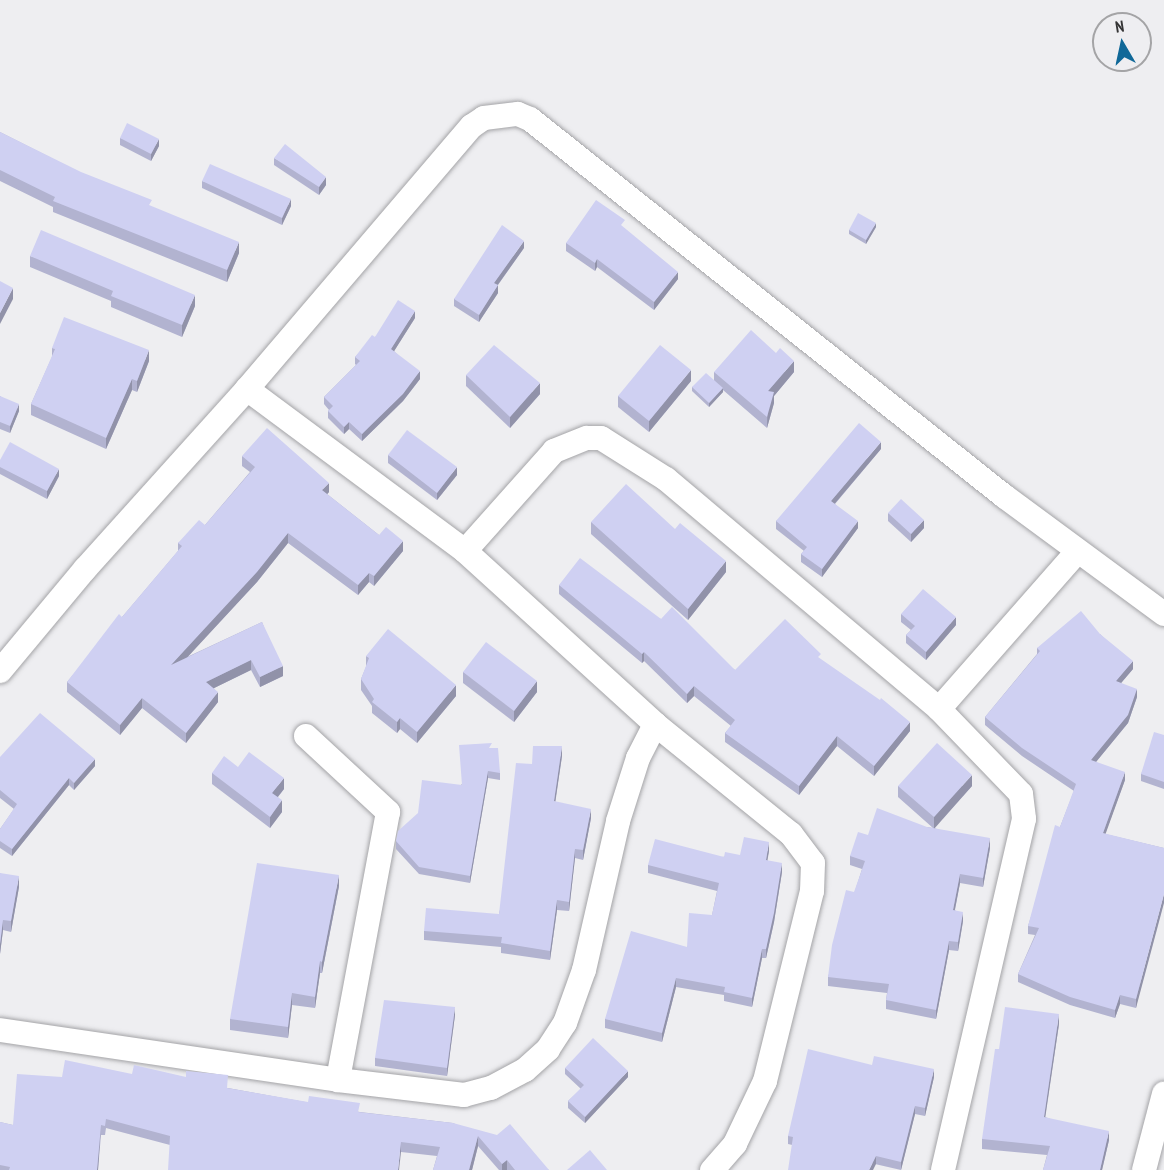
<!DOCTYPE html>
<style>
body{margin:0}
#map{position:relative;width:1164px;height:1170px;overflow:hidden;background:#eeeef1;font-family:"PT Sans Narrow",sans-serif}
div>[style]{position:absolute}
[style*='--x']{left:calc(var(--x)*1px);top:calc(var(--y)*1px);width:calc(var(--w)*1px);rotate:calc(var(--a)*1deg)}
.roads{filter:drop-shadow(0 0 2px #a4a4a7) drop-shadow(0 0 2px #a4a4a7)}
.street>*{height:24px;margin:-12px;padding:0 12px;transform-origin:12px;border-radius:12px;background:#fff}
.wall>*{inset:0;background:#b2b3d0}
.shaded-wall>*{inset:0;background:#9192a9}
.building>*{inset:0;background:#cfd0f2}
span{translate:-50% -50%;white-space:nowrap;text-align:center;line-height:1.15;-webkit-text-stroke:6px #eeeef1;paint-order:stroke}
.north{position:absolute;left:1092px;top:12px;width:60px;height:60px;box-sizing:border-box;background:#eeeef1;border:2px solid #a4a4a6;border-radius:50%;rotate:351deg;font-size:16px;font-weight:700;line-height:24px;text-align:center;color:#343435}
.north::after{content:'';display:block;margin:auto;width:21px;height:27px;background:#106898;clip-path:polygon(50% 0,100% 100%,50% 72%,0 100%)}
</style>
<div id="map">
<div class="roads">
<div class="street">
<div style="--x:247;--y:389;--w:272;--a:36.6"></div>
<div style="--x:465;--y:551;--w:257;--a:42.3"></div>
<div style="--x:655;--y:724;--w:175;--a:39"></div>
<div style="--x:791;--y:834;--w:36;--a:53"></div>
<div style="--x:813;--y:863;--w:28;--a:92"></div>
<div style="--x:812;--y:891;--w:196;--a:103.9"></div>
<div style="--x:765;--y:1081;--w:70;--a:115.5"></div>
<div style="--x:735;--y:1144;--w:35;--a:131"></div>
<div style="--x:465;--y:551;--w:134;--a:-48.3"></div>
<div style="--x:554;--y:451;--w:35;--a:-22"></div>
<div style="--x:587;--y:438;--w:14;--a:0"></div>
<div style="--x:601;--y:438;--w:77;--a:32.2"></div>
<div style="--x:666;--y:479;--w:357;--a:40.1"></div>
<div style="--x:939;--y:709;--w:118;--a:46"></div>
<div style="--x:1021;--y:794;--w:25;--a:83"></div>
<div style="--x:1024;--y:819;--w:360;--a:103"></div>
<div style="--x:0;--y:671;--w:133;--a:-50.2"></div>
<div style="--x:85;--y:569;--w:242;--a:-48"></div>
<div style="--x:247;--y:389;--w:346;--a:-49.5"></div>
<div style="--x:472;--y:126;--w:14;--a:-34"></div>
<div style="--x:484;--y:118;--w:34;--a:-7"></div>
<div style="--x:518;--y:114;--w:13;--a:23"></div>
<div style="--x:530;--y:119;--w:606;--a:38.5"></div>
<div style="--x:1004;--y:496;--w:199;--a:36.4"></div>
<div style="--x:939;--y:709;--w:210;--a:-48.7"></div>
<div style="--x:306;--y:736;--w:112;--a:42.8"></div>
<div style="--x:388;--y:812;--w:273;--a:100.6"></div>
<div style="--x:0;--y:1030;--w:342;--a:8.4"></div>
<div style="--x:338;--y:1080;--w:127;--a:6.8"></div>
<div style="--x:464;--y:1095;--w:28;--a:-15"></div>
<div style="--x:491;--y:1088;--w:38;--a:-28"></div>
<div style="--x:525;--y:1070;--w:31;--a:-42"></div>
<div style="--x:548;--y:1049;--w:31;--a:-57"></div>
<div style="--x:565;--y:1023;--w:56;--a:-70.3"></div>
<div style="--x:584;--y:970;--w:153;--a:-77.1"></div>
<div style="--x:618;--y:821;--w:66;--a:-72.4"></div>
<div style="--x:638;--y:758;--w:38;--a:-63"></div>
<div style="--x:1144;--y:1170;--w:79;--a:-75.3"></div>
</div>
</div>
<div class="wall">
<div style="clip-path:polygon(0 132px,239px 253px,227px 282px,53px 212px,53px 207px,0 181px)"></div>
<div style="clip-path:polygon(120px 138px,159px 146px,151px 161px,120px 145px)"></div>
<div style="clip-path:polygon(274px 158px,326px 185px,319px 195px,274px 165px)"></div>
<div style="clip-path:polygon(202px 181px,291px 206px,282px 225px,202px 188px)"></div>
<div style="clip-path:polygon(876px 227px,866px 244px,849px 234px,849px 230px)"></div>
<div style="clip-path:polygon(624px 228px,678px 279px,654px 310px,597px 267px,595px 271px,566px 251px,566px 243px)"></div>
<div style="clip-path:polygon(524px 248px,498px 285px,498px 293px,479px 322px,454px 306px,454px 299px)"></div>
<div style="clip-path:polygon(30px 256px,195px 306px,182px 337px,111px 307px,111px 301px,30px 267px)"></div>
<div style="clip-path:polygon(415px 318px,394px 351px,420px 379px,403px 401px,362px 441px,349px 429px,344px 434px,328px 418px,328px 411px,329px 410px,324px 404px,324px 397px,356px 365px,355px 364px,355px 357px,375px 337px)"></div>
<div style="clip-path:polygon(52px 348px,149px 361px,137px 392px,132px 390px,106px 449px,31px 415px,31px 404px,52px 357px)"></div>
<div style="clip-path:polygon(714px 372px,794px 372px,774px 396px,774px 403px,767px 428px,723px 390px,723px 392px,709px 407px,692px 391px,692px 387px,714px 380px)"></div>
<div style="clip-path:polygon(466px 375px,540px 394px,510px 428px,466px 386px)"></div>
<div style="clip-path:polygon(691px 381px,649px 432px,618px 407px,618px 396px)"></div>
<div style="clip-path:polygon(0 396px,19px 411px,10px 433px,0 429px)"></div>
<div style="clip-path:polygon(881px 449px,835px 504px,858px 528px,822px 577px,801px 562px,801px 554px,804px 551px,776px 529px,776px 521px)"></div>
<div style="clip-path:polygon(388px 455px,457px 475px,437px 500px,388px 463px)"></div>
<div style="clip-path:polygon(242px 456px,329px 492px,327px 494px,379px 535px,403px 551px,374px 586px,369px 582px,358px 595px,288px 543px,257px 582px,187px 657px,262px 622px,283px 676px,260px 687px,251px 670px,214px 688px,218px 702px,186px 743px,142px 708px,120px 735px,67px 692px,67px 682px,178px 551px,178px 543px,205px 525px,250px 472px,242px 466px)"></div>
<div style="clip-path:polygon(0 460px,59px 476px,47px 499px,0 474px)"></div>
<div style="clip-path:polygon(888px 513px,924px 528px,911px 542px,888px 521px)"></div>
<div style="clip-path:polygon(591px 522px,675px 529px,726px 572px,688px 620px,591px 534px)"></div>
<div style="clip-path:polygon(559px 585px,661px 619px,735px 670px,821px 660px,910px 731px,874px 776px,837px 746px,799px 795px,725px 742px,725px 733px,731px 726px,694px 696px,687px 703px,644px 661px,642px 663px,559px 594px)"></div>
<div style="clip-path:polygon(901px 614px,956px 625px,926px 660px,906px 643px,906px 635px,911px 630px,901px 622px)"></div>
<div style="clip-path:polygon(1100px 634px,1133px 669px,1121px 683px,1137px 697px,1128px 723px,1096px 762px,1125px 780px,1105px 834px,1164px 848px,1136px 1008px,1120px 1004px,1115px 1018px,1070px 1005px,1018px 982px,1018px 974px,1035px 935px,1028px 934px,1028px 926px,1060px 827px,1074px 791px,1022px 756px,985px 725px,985px 717px,1037px 654px,1037px 648px)"></div>
<div style="clip-path:polygon(366px 656px,456px 696px,417px 743px,400px 729px,397px 733px,372px 713px,372px 706px,361px 690px,361px 679px,366px 667px)"></div>
<div style="clip-path:polygon(463px 672px,537px 692px,514px 722px,463px 683px)"></div>
<div style="clip-path:polygon(1164px 735px,1164px 789px,1141px 781px,1141px 774px)"></div>
<div style="clip-path:polygon(492px 748px,500px 773px,500px 780px,488px 778px,470px 883px,419px 874px,396px 849px,396px 841px,461px 785px)"></div>
<div style="clip-path:polygon(562px 756px,555px 802px,591px 818px,583px 860px,575px 858px,569px 911px,557px 910px,550px 960px,501px 953px,501px 947px,424px 940px,424px 931px,499px 914px,532px 764px)"></div>
<div style="clip-path:polygon(0 757px,95px 766px,74px 790px,69px 785px,12px 856px,0 848px,0 829px,14px 809px,0 798px)"></div>
<div style="clip-path:polygon(238px 767px,284px 789px,278px 797px,282px 812px,270px 828px,212px 784px,212px 773px)"></div>
<div style="clip-path:polygon(898px 786px,972px 786px,934px 828px,990px 848px,983px 887px,960px 883px,955px 910px,963px 921px,958px 951px,949px 950px,936px 1019px,886px 1009px,886px 1000px,887px 993px,828px 986px,828px 977px,862px 869px,850px 865px,850px 856px,868px 835px,927px 827px,933px 828px,898px 797px)"></div>
<div style="clip-path:polygon(769px 851px,767px 860px,782px 872px,774px 922px,766px 958px,762px 958px,752px 1007px,724px 1001px,724px 995px,676px 987px,662px 1042px,605px 1028px,605px 1019px,687px 947px,712px 915px,717px 891px,648px 873px,648px 865px,740px 855px)"></div>
<div style="clip-path:polygon(0 873px,19px 887px,11px 932px,3px 930px,0 954px)"></div>
<div style="clip-path:polygon(339px 886px,322px 973px,320px 973px,315px 1008px,292px 1005px,288px 1038px,230px 1030px,230px 1019px)"></div>
<div style="clip-path:polygon(455px 1015px,447px 1076px,375px 1066px,375px 1058px)"></div>
<div style="clip-path:polygon(1059px 1024px,1045px 1117px,1109px 1140px,1102px 1170px,1043px 1170px,1047px 1155px,982px 1149px,982px 1139px)"></div>
<div style="clip-path:polygon(872px 1065px,934px 1077px,925px 1116px,915px 1114px,901px 1170px,788px 1144px,788px 1136px)"></div>
<div style="clip-path:polygon(565px 1068px,628px 1077px,585px 1123px,568px 1108px,568px 1101px,581px 1089px,565px 1074px)"></div>
<div style="clip-path:polygon(132px 1074px,228px 1088px,360px 1112px,453px 1123px,549px 1170px,499px 1170px,478px 1146px,472px 1170px,433px 1170px,437px 1156px,401px 1152px,170px 1145px,106px 1128px,105px 1135px,101px 1135px,98px 1170px,0 1170px,0 1122px,13px 1125px,62px 1077px)"></div>
</div>
<div class="shaded-wall">
<div style="clip-path:polygon(159px 139px,159px 146px,151px 161px,151px 154px)"></div>
<div style="clip-path:polygon(326px 177px,326px 185px,319px 195px,319px 187px)"></div>
<div style="clip-path:polygon(291px 199px,291px 206px,282px 225px,282px 218px)"></div>
<div style="clip-path:polygon(876px 223px,876px 227px,866px 244px,866px 240px)"></div>
<div style="clip-path:polygon(524px 241px,524px 248px,494px 290px,494px 283px)"></div>
<div style="clip-path:polygon(239px 242px,239px 253px,227px 282px,227px 270px)"></div>
<div style="clip-path:polygon(597px 259px,597px 267px,595px 271px,595px 263px)"></div>
<div style="clip-path:polygon(678px 272px,678px 279px,654px 310px,654px 302px)"></div>
<div style="clip-path:polygon(498px 285px,498px 293px,479px 322px,479px 315px)"></div>
<div style="clip-path:polygon(13px 288px,13px 299px,0 324px,0 313px)"></div>
<div style="clip-path:polygon(195px 295px,195px 306px,182px 337px,182px 325px)"></div>
<div style="clip-path:polygon(415px 311px,415px 318px,391px 356px,391px 349px)"></div>
<div style="clip-path:polygon(149px 350px,149px 361px,137px 392px,137px 381px)"></div>
<div style="clip-path:polygon(794px 361px,794px 372px,774px 396px,774px 403px,767px 428px,768px 391px)"></div>
<div style="clip-path:polygon(691px 370px,691px 381px,649px 432px,649px 421px)"></div>
<div style="clip-path:polygon(420px 371px,420px 379px,403px 401px,362px 441px,362px 434px)"></div>
<div style="clip-path:polygon(132px 379px,132px 390px,106px 449px,106px 438px)"></div>
<div style="clip-path:polygon(540px 383px,540px 394px,510px 428px,510px 417px)"></div>
<div style="clip-path:polygon(723px 388px,723px 392px,709px 407px,709px 403px)"></div>
<div style="clip-path:polygon(19px 404px,19px 411px,10px 433px,10px 426px)"></div>
<div style="clip-path:polygon(349px 422px,349px 429px,344px 434px,344px 427px)"></div>
<div style="clip-path:polygon(881px 442px,881px 449px,831px 508px,831px 501px)"></div>
<div style="clip-path:polygon(457px 467px,457px 475px,437px 500px,437px 493px)"></div>
<div style="clip-path:polygon(59px 469px,59px 476px,47px 499px,47px 491px)"></div>
<div style="clip-path:polygon(329px 483px,329px 492px,322px 500px,322px 490px)"></div>
<div style="clip-path:polygon(924px 520px,924px 528px,911px 542px,911px 534px)"></div>
<div style="clip-path:polygon(858px 521px,858px 528px,822px 577px,822px 569px)"></div>
<div style="clip-path:polygon(288px 533px,288px 543px,257px 582px,171px 675px,171px 665px)"></div>
<div style="clip-path:polygon(403px 541px,403px 551px,374px 586px,374px 576px)"></div>
<div style="clip-path:polygon(726px 561px,726px 572px,688px 620px,688px 609px)"></div>
<div style="clip-path:polygon(369px 573px,369px 582px,358px 595px,358px 585px)"></div>
<div style="clip-path:polygon(956px 617px,956px 625px,926px 660px,926px 652px)"></div>
<div style="clip-path:polygon(644px 652px,644px 661px,642px 663px,642px 654px)"></div>
<div style="clip-path:polygon(251px 660px,251px 670px,206px 692px,206px 682px)"></div>
<div style="clip-path:polygon(1133px 661px,1133px 669px,1116px 689px,1116px 681px)"></div>
<div style="clip-path:polygon(283px 666px,283px 676px,260px 687px,260px 677px)"></div>
<div style="clip-path:polygon(537px 681px,537px 692px,514px 722px,514px 711px)"></div>
<div style="clip-path:polygon(456px 685px,456px 696px,417px 743px,417px 732px)"></div>
<div style="clip-path:polygon(694px 686px,694px 696px,687px 703px,687px 694px)"></div>
<div style="clip-path:polygon(1137px 689px,1137px 697px,1128px 723px,1091px 768px,1091px 760px)"></div>
<div style="clip-path:polygon(218px 692px,218px 702px,186px 743px,186px 733px)"></div>
<div style="clip-path:polygon(142px 698px,142px 708px,120px 735px,120px 725px)"></div>
<div style="clip-path:polygon(400px 718px,400px 729px,397px 733px,397px 722px)"></div>
<div style="clip-path:polygon(910px 722px,910px 731px,874px 776px,874px 766px)"></div>
<div style="clip-path:polygon(837px 736px,837px 746px,799px 795px,799px 786px)"></div>
<div style="clip-path:polygon(562px 746px,562px 756px,554px 811px,554px 801px)"></div>
<div style="clip-path:polygon(95px 759px,95px 766px,74px 790px,74px 783px)"></div>
<div style="clip-path:polygon(488px 771px,488px 778px,470px 883px,470px 876px)"></div>
<div style="clip-path:polygon(1125px 772px,1125px 780px,1103px 841px,1103px 833px)"></div>
<div style="clip-path:polygon(972px 775px,972px 786px,934px 829px,934px 817px)"></div>
<div style="clip-path:polygon(69px 778px,69px 785px,12px 856px,12px 849px)"></div>
<div style="clip-path:polygon(284px 778px,284px 789px,272px 804px,272px 793px)"></div>
<div style="clip-path:polygon(282px 800px,282px 812px,270px 828px,270px 817px)"></div>
<div style="clip-path:polygon(591px 809px,591px 818px,583px 860px,583px 850px)"></div>
<div style="clip-path:polygon(990px 838px,990px 848px,983px 887px,983px 878px)"></div>
<div style="clip-path:polygon(769px 842px,769px 851px,766px 869px,766px 860px)"></div>
<div style="clip-path:polygon(575px 849px,575px 858px,569px 911px,569px 902px)"></div>
<div style="clip-path:polygon(782px 863px,782px 872px,774px 922px,766px 958px,766px 949px)"></div>
<div style="clip-path:polygon(960px 874px,960px 883px,953px 919px,953px 910px)"></div>
<div style="clip-path:polygon(339px 875px,339px 886px,322px 973px,322px 962px)"></div>
<div style="clip-path:polygon(19px 876px,19px 887px,11px 932px,11px 921px)"></div>
<div style="clip-path:polygon(1164px 894px,1164px 903px,1136px 1008px,1136px 999px)"></div>
<div style="clip-path:polygon(557px 900px,557px 910px,550px 960px,550px 951px)"></div>
<div style="clip-path:polygon(963px 912px,963px 921px,958px 951px,958px 942px)"></div>
<div style="clip-path:polygon(3px 920px,3px 930px,0 954px,0 944px)"></div>
<div style="clip-path:polygon(949px 941px,949px 950px,936px 1019px,936px 1010px)"></div>
<div style="clip-path:polygon(762px 949px,762px 958px,752px 1007px,752px 998px)"></div>
<div style="clip-path:polygon(320px 961px,320px 973px,315px 1008px,315px 997px)"></div>
<div style="clip-path:polygon(676px 978px,676px 987px,662px 1042px,662px 1033px)"></div>
<div style="clip-path:polygon(292px 993px,292px 1005px,288px 1038px,288px 1027px)"></div>
<div style="clip-path:polygon(1120px 995px,1120px 1004px,1115px 1018px,1115px 1010px)"></div>
<div style="clip-path:polygon(455px 1007px,455px 1015px,447px 1076px,447px 1068px)"></div>
<div style="clip-path:polygon(1059px 1014px,1059px 1024px,1044px 1126px,1044px 1117px)"></div>
<div style="clip-path:polygon(934px 1069px,934px 1077px,925px 1116px,925px 1108px)"></div>
<div style="clip-path:polygon(628px 1071px,628px 1077px,585px 1123px,585px 1117px)"></div>
<div style="clip-path:polygon(915px 1106px,915px 1114px,901px 1170px,901px 1162px)"></div>
<div style="clip-path:polygon(101px 1125px,98px 1170px,97px 1170px)"></div>
<div style="clip-path:polygon(1109px 1131px,1109px 1140px,1102px 1170px,1100px 1170px)"></div>
<div style="clip-path:polygon(478px 1136px,478px 1146px,472px 1170px,469px 1170px)"></div>
<div style="clip-path:polygon(401px 1142px,401px 1152px,399px 1170px,398px 1170px)"></div>
<div style="clip-path:polygon(876px 1156px,876px 1164px,873px 1170px,869px 1170px)"></div>
<div style="clip-path:polygon(507px 1160px,507px 1170px,502px 1170px,502px 1164px)"></div>
</div>
<div class="building">
<div style="clip-path:polygon(127px 123px,159px 139px,151px 154px,120px 138px)"></div>
<div style="clip-path:polygon(0 132px,81px 172px,152px 200px,149px 205px,239px 242px,227px 270px,53px 201px,55px 197px,0 170px)"></div>
<div style="clip-path:polygon(285px 144px,326px 177px,319px 187px,274px 158px)"></div>
<div style="clip-path:polygon(210px 164px,291px 199px,282px 218px,202px 181px)"></div>
<div style="clip-path:polygon(596px 200px,625px 220px,621px 225px,678px 272px,654px 302px,597px 259px,595px 263px,566px 243px)"></div>
<div style="clip-path:polygon(858px 213px,876px 223px,866px 240px,849px 230px)"></div>
<div style="clip-path:polygon(502px 225px,524px 241px,494px 283px,498px 285px,479px 315px,454px 299px)"></div>
<div style="clip-path:polygon(41px 230px,195px 295px,182px 325px,111px 296px,113px 291px,30px 256px)"></div>
<div style="clip-path:polygon(0 281px,13px 288px,0 313px)"></div>
<div style="clip-path:polygon(398px 300px,415px 311px,391px 349px,420px 371px,403px 394px,362px 434px,349px 422px,344px 427px,328px 411px,333px 406px,324px 397px,360px 361px,355px 357px,372px 335px,375px 337px)"></div>
<div style="clip-path:polygon(64px 317px,149px 350px,137px 381px,132px 379px,106px 438px,31px 404px,55px 349px,52px 348px)"></div>
<div style="clip-path:polygon(751px 330px,776px 353px,780px 348px,794px 361px,768px 391px,774px 392px,767px 417px,714px 372px)"></div>
<div style="clip-path:polygon(494px 345px,540px 383px,510px 417px,466px 375px)"></div>
<div style="clip-path:polygon(660px 345px,691px 370px,649px 421px,618px 396px)"></div>
<div style="clip-path:polygon(706px 373px,723px 388px,709px 403px,692px 387px)"></div>
<div style="clip-path:polygon(0 396px,19px 404px,10px 426px,0 422px)"></div>
<div style="clip-path:polygon(859px 423px,881px 442px,831px 501px,858px 521px,822px 569px,801px 554px,807px 547px,776px 521px)"></div>
<div style="clip-path:polygon(267px 428px,329px 483px,322px 490px,379px 535px,386px 527px,403px 541px,374px 576px,369px 573px,358px 585px,288px 533px,257px 572px,171px 665px,262px 622px,283px 666px,260px 677px,251px 660px,206px 682px,218px 692px,186px 733px,142px 698px,120px 725px,67px 682px,119px 614px,122px 617px,182px 546px,178px 543px,199px 520px,205px 525px,255px 467px,242px 456px)"></div>
<div style="clip-path:polygon(407px 430px,457px 467px,437px 493px,388px 455px)"></div>
<div style="clip-path:polygon(10px 442px,59px 469px,47px 491px,0 467px,0 460px)"></div>
<div style="clip-path:polygon(626px 484px,675px 529px,680px 523px,726px 561px,688px 609px,591px 522px)"></div>
<div style="clip-path:polygon(901px 499px,924px 520px,911px 534px,888px 513px)"></div>
<div style="clip-path:polygon(580px 558px,661px 619px,672px 607px,735px 670px,785px 619px,821px 654px,818px 657px,880px 700px,881px 698px,910px 722px,874px 766px,837px 736px,799px 786px,725px 733px,735px 720px,694px 686px,687px 694px,644px 652px,642px 654px,559px 585px)"></div>
<div style="clip-path:polygon(923px 589px,956px 617px,926px 652px,906px 635px,915px 626px,901px 614px)"></div>
<div style="clip-path:polygon(1081px 611px,1100px 634px,1133px 661px,1116px 681px,1137px 689px,1128px 715px,1091px 760px,1125px 772px,1103px 833px,1164px 848px,1164px 894px,1136px 999px,1120px 995px,1115px 1010px,1070px 997px,1018px 974px,1039px 928px,1028px 926px,1055px 825px,1060px 827px,1076px 784px,1022px 748px,985px 717px,1040px 651px,1037px 648px)"></div>
<div style="clip-path:polygon(388px 629px,456px 685px,417px 732px,400px 718px,397px 722px,372px 702px,374px 699px,361px 679px,369px 658px,366px 656px)"></div>
<div style="clip-path:polygon(486px 642px,537px 681px,514px 711px,463px 672px)"></div>
<div style="clip-path:polygon(40px 713px,95px 759px,74px 783px,69px 778px,12px 849px,0 841px,0 829px,17px 804px,0 790px,0 757px)"></div>
<div style="clip-path:polygon(1154px 732px,1164px 735px,1164px 782px,1141px 774px)"></div>
<div style="clip-path:polygon(492px 743px,489px 748px,498px 748px,500px 773px,488px 771px,470px 876px,419px 867px,396px 841px,398px 831px,418px 813px,422px 780px,462px 785px,459px 745px)"></div>
<div style="clip-path:polygon(937px 743px,972px 775px,934px 817px,898px 786px)"></div>
<div style="clip-path:polygon(533px 746px,562px 746px,554px 801px,591px 809px,583px 850px,575px 849px,569px 902px,557px 900px,550px 951px,501px 943px,502px 937px,424px 931px,426px 908px,499px 914px,516px 763px,532px 764px)"></div>
<div style="clip-path:polygon(249px 752px,284px 778px,272px 793px,282px 800px,270px 817px,212px 773px,224px 756px,238px 767px)"></div>
<div style="clip-path:polygon(877px 808px,927px 827px,990px 838px,983px 878px,960px 874px,953px 910px,963px 912px,958px 942px,949px 941px,936px 1010px,886px 1000px,889px 984px,828px 977px,832px 945px,846px 890px,854px 892px,865px 861px,850px 856px,858px 832px,868px 835px)"></div>
<div style="clip-path:polygon(744px 837px,769px 842px,766px 860px,782px 863px,774px 913px,766px 949px,762px 949px,752px 998px,724px 992px,725px 987px,676px 978px,662px 1033px,605px 1019px,631px 931px,687px 947px,689px 913px,712px 915px,719px 883px,648px 865px,655px 839px,724px 857px,725px 852px,740px 855px)"></div>
<div style="clip-path:polygon(257px 863px,339px 875px,322px 962px,320px 961px,315px 997px,292px 993px,288px 1027px,230px 1019px)"></div>
<div style="clip-path:polygon(0 873px,19px 876px,11px 921px,3px 920px,0 944px)"></div>
<div style="clip-path:polygon(384px 1000px,455px 1007px,447px 1068px,375px 1058px)"></div>
<div style="clip-path:polygon(1005px 1007px,1059px 1014px,1044px 1117px,1109px 1131px,1100px 1170px,1043px 1170px,1050px 1146px,982px 1139px,995px 1049px,999px 1049px)"></div>
<div style="clip-path:polygon(593px 1038px,628px 1071px,585px 1117px,568px 1101px,584px 1085px,565px 1068px)"></div>
<div style="clip-path:polygon(808px 1049px,872px 1065px,874px 1056px,934px 1069px,925px 1108px,915px 1106px,901px 1162px,876px 1156px,869px 1170px,788px 1170px,793px 1137px,788px 1136px)"></div>
<div style="clip-path:polygon(65px 1060px,132px 1074px,134px 1065px,186px 1077px,186px 1071px,228px 1075px,227px 1088px,308px 1102px,309px 1096px,360px 1103px,358px 1112px,453px 1123px,497px 1135px,510px 1124px,549px 1170px,515px 1170px,507px 1160px,502px 1164px,478px 1136px,469px 1170px,433px 1170px,440px 1147px,401px 1142px,398px 1170px,168px 1170px,170px 1136px,106px 1119px,105px 1126px,101px 1125px,97px 1170px,9px 1170px,10px 1167px,0 1165px,0 1122px,13px 1125px,17px 1074px,62px 1077px)"></div>
<div style="clip-path:polygon(590px 1150px,607px 1170px,567px 1170px)"></div>
</div>
<div class="north">N</div>
</div>
